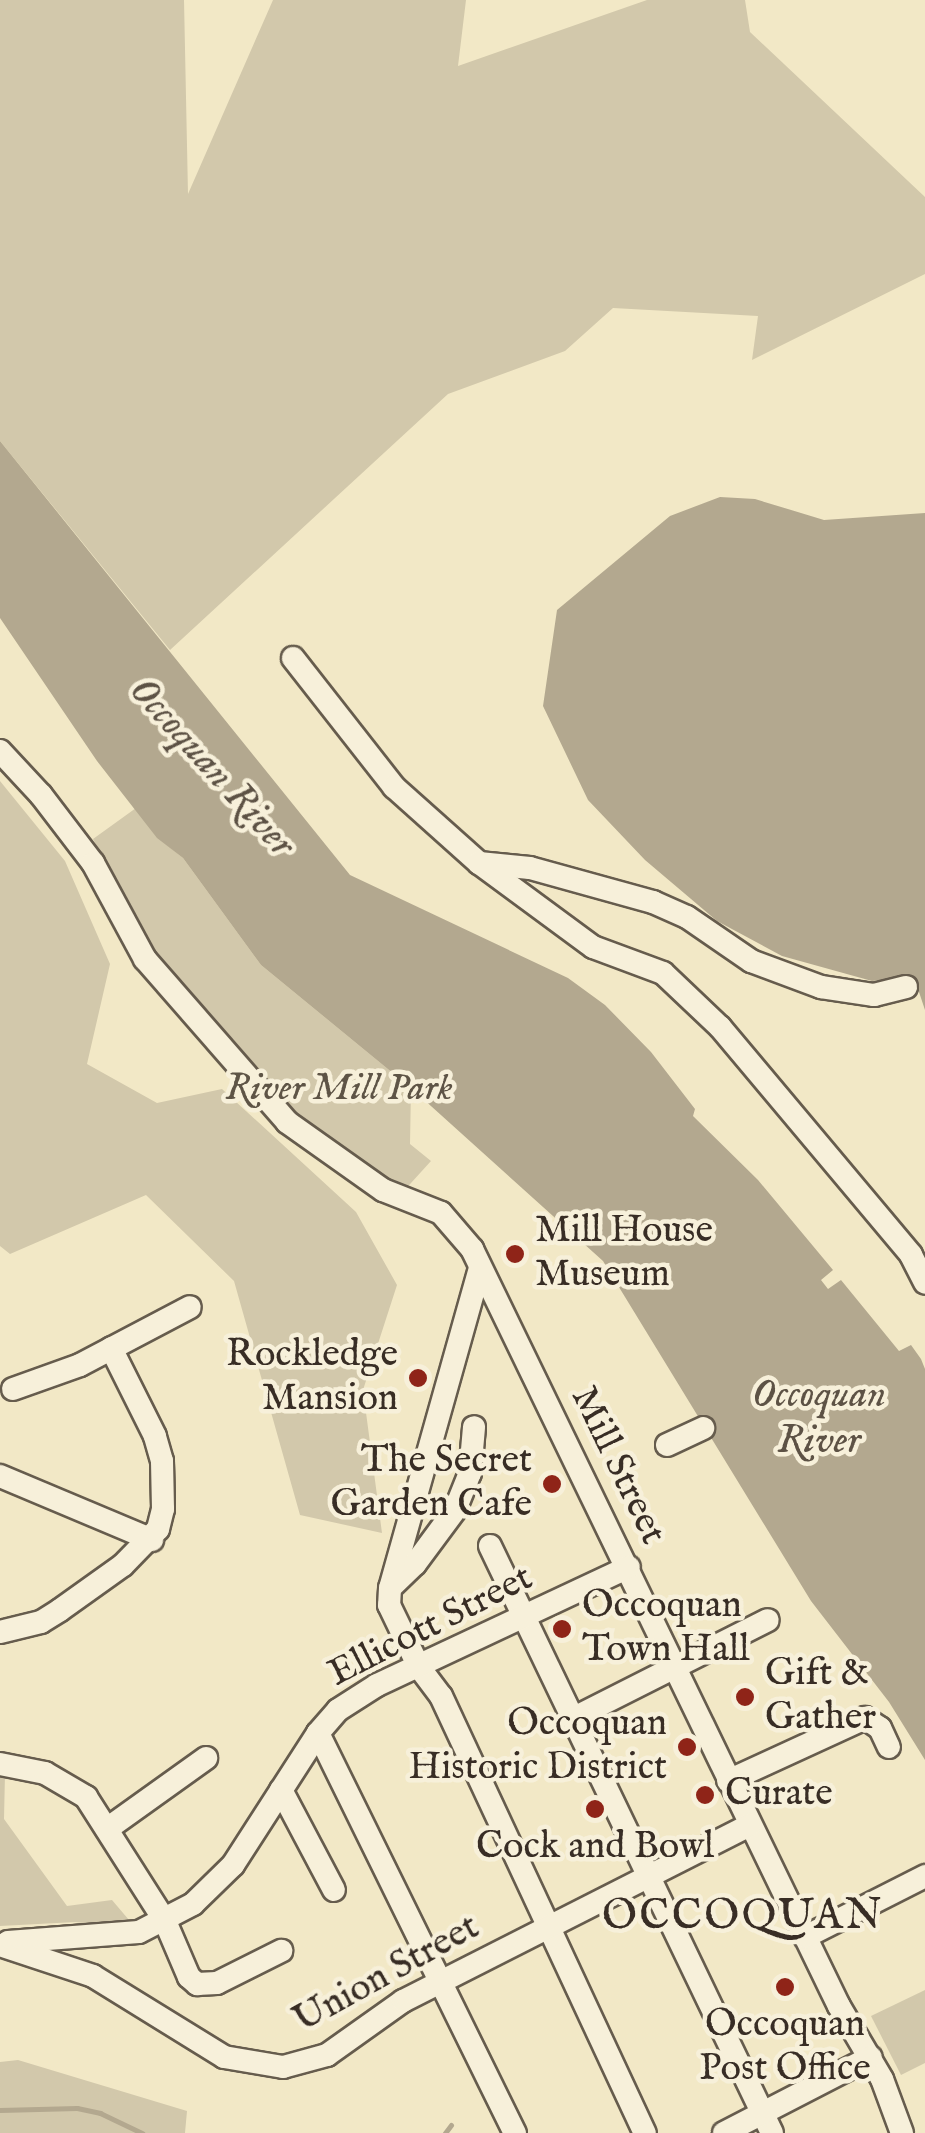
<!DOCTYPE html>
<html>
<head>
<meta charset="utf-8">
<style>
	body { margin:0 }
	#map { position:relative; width:925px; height:2133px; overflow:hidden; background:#f2e8c6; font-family:"IM FELL English",serif }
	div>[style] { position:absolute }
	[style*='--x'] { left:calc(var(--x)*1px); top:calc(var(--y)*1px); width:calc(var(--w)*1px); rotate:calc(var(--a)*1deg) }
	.green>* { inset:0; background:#d2c8ab }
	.water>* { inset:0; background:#b3a88f }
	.stream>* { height:5px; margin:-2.5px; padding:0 2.5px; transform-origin:2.5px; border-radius:2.5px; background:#b3a88f }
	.roads { filter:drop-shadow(2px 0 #665c4d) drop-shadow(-2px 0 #665c4d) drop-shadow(0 2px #665c4d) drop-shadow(0 -2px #665c4d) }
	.minor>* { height:22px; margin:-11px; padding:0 11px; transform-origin:11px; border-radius:11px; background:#f7f0da }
	.dots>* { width:28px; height:28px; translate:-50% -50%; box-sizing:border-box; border:5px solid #f7f0da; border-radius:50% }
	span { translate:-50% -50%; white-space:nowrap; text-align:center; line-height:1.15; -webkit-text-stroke:9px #f7f0da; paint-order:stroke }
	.park-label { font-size:38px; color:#5e5446; font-style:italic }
	.poi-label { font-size:38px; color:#382d25 }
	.left { translate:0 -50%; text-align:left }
	.right { translate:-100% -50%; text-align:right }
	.street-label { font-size:38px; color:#382d25 }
	.water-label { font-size:40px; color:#5d5245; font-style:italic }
	.quarter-label { font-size:42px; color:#382d25; letter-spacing:2.5px }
</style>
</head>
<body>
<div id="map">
	<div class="green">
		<div style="clip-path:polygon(0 0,184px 0,188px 194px,273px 0,466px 0,458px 66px,647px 0,745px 0,750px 32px,925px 197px,925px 274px,752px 360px,758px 316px,613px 308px,565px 351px,448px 394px,170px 650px,0 441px)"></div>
		<div style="clip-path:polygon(0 781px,65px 861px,110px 964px,87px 1064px,157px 1103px,222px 1089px,356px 1212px,397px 1285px,363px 1390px,382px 1533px,300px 1515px,234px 1281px,146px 1195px,10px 1254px,0 1246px)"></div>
		<div style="clip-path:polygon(136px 808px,157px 837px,183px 858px,261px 965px,411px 1088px,410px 1144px,431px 1161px,401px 1194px,303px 1122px,153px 955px,93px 839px)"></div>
		<div style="clip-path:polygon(0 1774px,5px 1774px,4px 1819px,67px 1906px,112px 1900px,129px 1920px,115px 1927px,76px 1922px,0 1926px)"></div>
		<div style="clip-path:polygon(925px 1990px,925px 2063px,901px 2075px,871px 2016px)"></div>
		<div style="clip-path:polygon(18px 2060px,187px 2111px,185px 2133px,0 2133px,0 2062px)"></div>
	</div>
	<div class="water">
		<div style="clip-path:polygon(0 441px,350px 875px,568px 978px,605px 1005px,651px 1052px,695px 1109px,693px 1116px,758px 1180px,833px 1270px,821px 1280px,828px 1289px,841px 1280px,899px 1351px,911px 1345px,921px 1359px,925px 1369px,925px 1760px,889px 1702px,811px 1601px,603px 1261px,411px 1088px,261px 965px,183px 858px,157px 838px,97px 761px,0 618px)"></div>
		<div style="clip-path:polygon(720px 497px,755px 499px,824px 520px,925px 513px,925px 1010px,918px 989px,907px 977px,872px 981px,782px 956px,717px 921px,645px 860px,588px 800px,543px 706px,557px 610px,670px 516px)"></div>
	</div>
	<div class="stream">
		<div style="--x:0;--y:2110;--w:77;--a:-1.5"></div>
		<div style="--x:77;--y:2108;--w:24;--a:12"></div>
		<div style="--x:100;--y:2113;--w:47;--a:25.5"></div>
		<div style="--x:445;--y:2133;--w:10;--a:-53"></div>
	</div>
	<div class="roads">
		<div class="minor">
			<div style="--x:293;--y:658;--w:164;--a:51.9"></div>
			<div style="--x:394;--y:787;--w:114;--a:41.8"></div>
			<div style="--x:479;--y:863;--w:142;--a:36.4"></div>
			<div style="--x:593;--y:947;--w:75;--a:20.4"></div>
			<div style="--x:663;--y:973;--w:79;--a:43.5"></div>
			<div style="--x:720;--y:1027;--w:297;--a:50"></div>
			<div style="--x:911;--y:1255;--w:31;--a:63"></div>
			<div style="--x:0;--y:751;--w:60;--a:47"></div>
			<div style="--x:41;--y:795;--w:86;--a:52.6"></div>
			<div style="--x:93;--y:863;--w:109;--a:61.6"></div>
			<div style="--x:145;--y:959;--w:216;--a:48.9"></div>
			<div style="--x:287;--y:1122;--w:118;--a:35.3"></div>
			<div style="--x:383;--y:1190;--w:62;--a:21.6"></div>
			<div style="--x:441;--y:1213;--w:48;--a:49.3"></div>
			<div style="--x:472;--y:1249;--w:841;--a:64.14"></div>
			<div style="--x:839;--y:2006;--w:85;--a:59.5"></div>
			<div style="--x:882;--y:2079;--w:58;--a:69.7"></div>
			<div style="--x:479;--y:863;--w:51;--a:5.6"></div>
			<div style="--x:530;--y:868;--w:128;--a:15.5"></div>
			<div style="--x:653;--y:902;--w:37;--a:24"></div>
			<div style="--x:687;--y:917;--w:78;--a:34.5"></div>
			<div style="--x:751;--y:961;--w:75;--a:20.4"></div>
			<div style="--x:821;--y:987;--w:54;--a:8.6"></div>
			<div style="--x:874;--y:995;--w:33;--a:-14"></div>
			<div style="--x:480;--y:1268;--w:332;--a:105.7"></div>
			<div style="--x:390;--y:1588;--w:17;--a:93"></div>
			<div style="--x:389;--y:1605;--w:69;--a:64.2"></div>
			<div style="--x:419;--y:1667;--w:36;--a:53"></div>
			<div style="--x:441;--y:1696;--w:482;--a:65"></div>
			<div style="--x:13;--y:1389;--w:71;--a:-19.7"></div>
			<div style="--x:80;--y:1365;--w:124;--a:-27.8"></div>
			<div style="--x:667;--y:1445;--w:40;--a:-25"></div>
			<div style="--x:0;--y:1476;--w:165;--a:22.8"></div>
			<div style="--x:490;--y:1546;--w:651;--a:64.34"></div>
			<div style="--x:392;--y:1586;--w:32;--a:-44"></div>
			<div style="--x:415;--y:1564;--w:67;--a:-53.5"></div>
			<div style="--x:455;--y:1510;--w:40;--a:-68"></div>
			<div style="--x:470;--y:1473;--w:46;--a:-85"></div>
			<div style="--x:0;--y:1632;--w:42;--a:-13.7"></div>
			<div style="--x:41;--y:1622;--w:22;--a:-32"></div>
			<div style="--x:60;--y:1610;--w:77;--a:-35.5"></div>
			<div style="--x:123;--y:1565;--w:50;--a:-45.8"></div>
			<div style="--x:158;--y:1529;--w:21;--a:-76"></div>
			<div style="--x:163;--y:1509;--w:48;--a:-91.2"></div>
			<div style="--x:162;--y:1461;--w:26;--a:-106"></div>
			<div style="--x:155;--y:1436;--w:98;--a:-116.6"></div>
			<div style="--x:574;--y:1718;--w:217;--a:-26.8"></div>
			<div style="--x:318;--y:1733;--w:446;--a:63.8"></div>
			<div style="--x:0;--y:1764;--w:46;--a:11.3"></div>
			<div style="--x:45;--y:1773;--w:48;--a:30.3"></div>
			<div style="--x:86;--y:1797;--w:147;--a:57.5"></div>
			<div style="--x:165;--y:1921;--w:61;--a:66.8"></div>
			<div style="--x:189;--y:1977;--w:11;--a:41"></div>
			<div style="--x:197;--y:1984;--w:20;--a:-3"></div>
			<div style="--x:217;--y:1983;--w:72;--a:-26.6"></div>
			<div style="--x:728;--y:1781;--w:151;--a:-24.7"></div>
			<div style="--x:865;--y:1718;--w:18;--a:34"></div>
			<div style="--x:880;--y:1728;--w:21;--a:65"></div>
			<div style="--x:281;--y:1790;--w:113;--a:62.1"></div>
			<div style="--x:107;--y:1829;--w:122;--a:-35.6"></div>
			<div style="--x:805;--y:1937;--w:135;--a:-26.9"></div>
			<div style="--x:8;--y:1942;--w:131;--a:-4.4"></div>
			<div style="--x:139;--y:1932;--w:61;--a:-27.4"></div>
			<div style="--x:193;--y:1904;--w:56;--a:-44.3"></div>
			<div style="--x:233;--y:1865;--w:157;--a:-57.2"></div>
			<div style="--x:318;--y:1733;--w:30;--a:-49"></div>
			<div style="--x:338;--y:1710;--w:46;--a:-32.7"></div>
			<div style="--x:377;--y:1685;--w:278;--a:-25.1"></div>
			<div style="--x:0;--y:1945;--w:98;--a:18.4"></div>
			<div style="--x:93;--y:1976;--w:154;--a:31.7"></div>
			<div style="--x:224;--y:2057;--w:60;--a:9.6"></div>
			<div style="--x:283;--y:2067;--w:46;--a:-15.3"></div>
			<div style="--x:327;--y:2055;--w:93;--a:-35.4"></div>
			<div style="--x:403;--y:2001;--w:389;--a:-26.9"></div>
			<div style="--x:724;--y:2133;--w:165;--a:-27.3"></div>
		</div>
	</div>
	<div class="dots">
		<div style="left:515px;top:1254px;background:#8f2418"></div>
		<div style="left:418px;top:1378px;background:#8f2418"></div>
		<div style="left:552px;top:1484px;background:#8f2418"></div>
		<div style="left:562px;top:1629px;background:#8f2418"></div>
		<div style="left:745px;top:1697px;background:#8f2418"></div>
		<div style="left:687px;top:1747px;background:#8f2418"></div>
		<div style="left:705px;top:1795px;background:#8f2418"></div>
		<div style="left:595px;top:1809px;background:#8f2418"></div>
		<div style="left:785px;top:1987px;background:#8f2418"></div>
	</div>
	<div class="park-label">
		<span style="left:339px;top:1090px">River Mill Park</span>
	</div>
	<div class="poi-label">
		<span class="left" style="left:535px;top:1254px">Mill House<br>Museum</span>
		<span class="right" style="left:398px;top:1378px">Rockledge<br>Mansion</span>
		<span class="right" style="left:532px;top:1484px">The Secret<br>Garden Cafe</span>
		<span class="left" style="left:582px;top:1629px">Occoquan<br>Town Hall</span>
		<span class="left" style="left:765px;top:1697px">Gift &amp;<br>Gather</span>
		<span class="right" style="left:667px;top:1747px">Occoquan<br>Historic District</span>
		<span class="left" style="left:725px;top:1795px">Curate</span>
		<span style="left:595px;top:1848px">Cock and Bowl</span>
		<span style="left:785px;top:2048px">Occoquan<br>Post Office</span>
	</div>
	<div class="street-label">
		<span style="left:617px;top:1466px;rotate:64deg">Mill Street</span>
		<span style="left:431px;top:1627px;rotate:-27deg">Ellicott Street</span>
		<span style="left:387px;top:1975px;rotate:-29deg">Union Street</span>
	</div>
	<div class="water-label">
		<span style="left:211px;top:768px;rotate:48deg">Occoquan River</span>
		<span style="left:819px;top:1419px">Occoquan<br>River</span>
	</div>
	<div class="quarter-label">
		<span style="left:743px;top:1917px">OCCOQUAN</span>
	</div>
</div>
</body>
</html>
